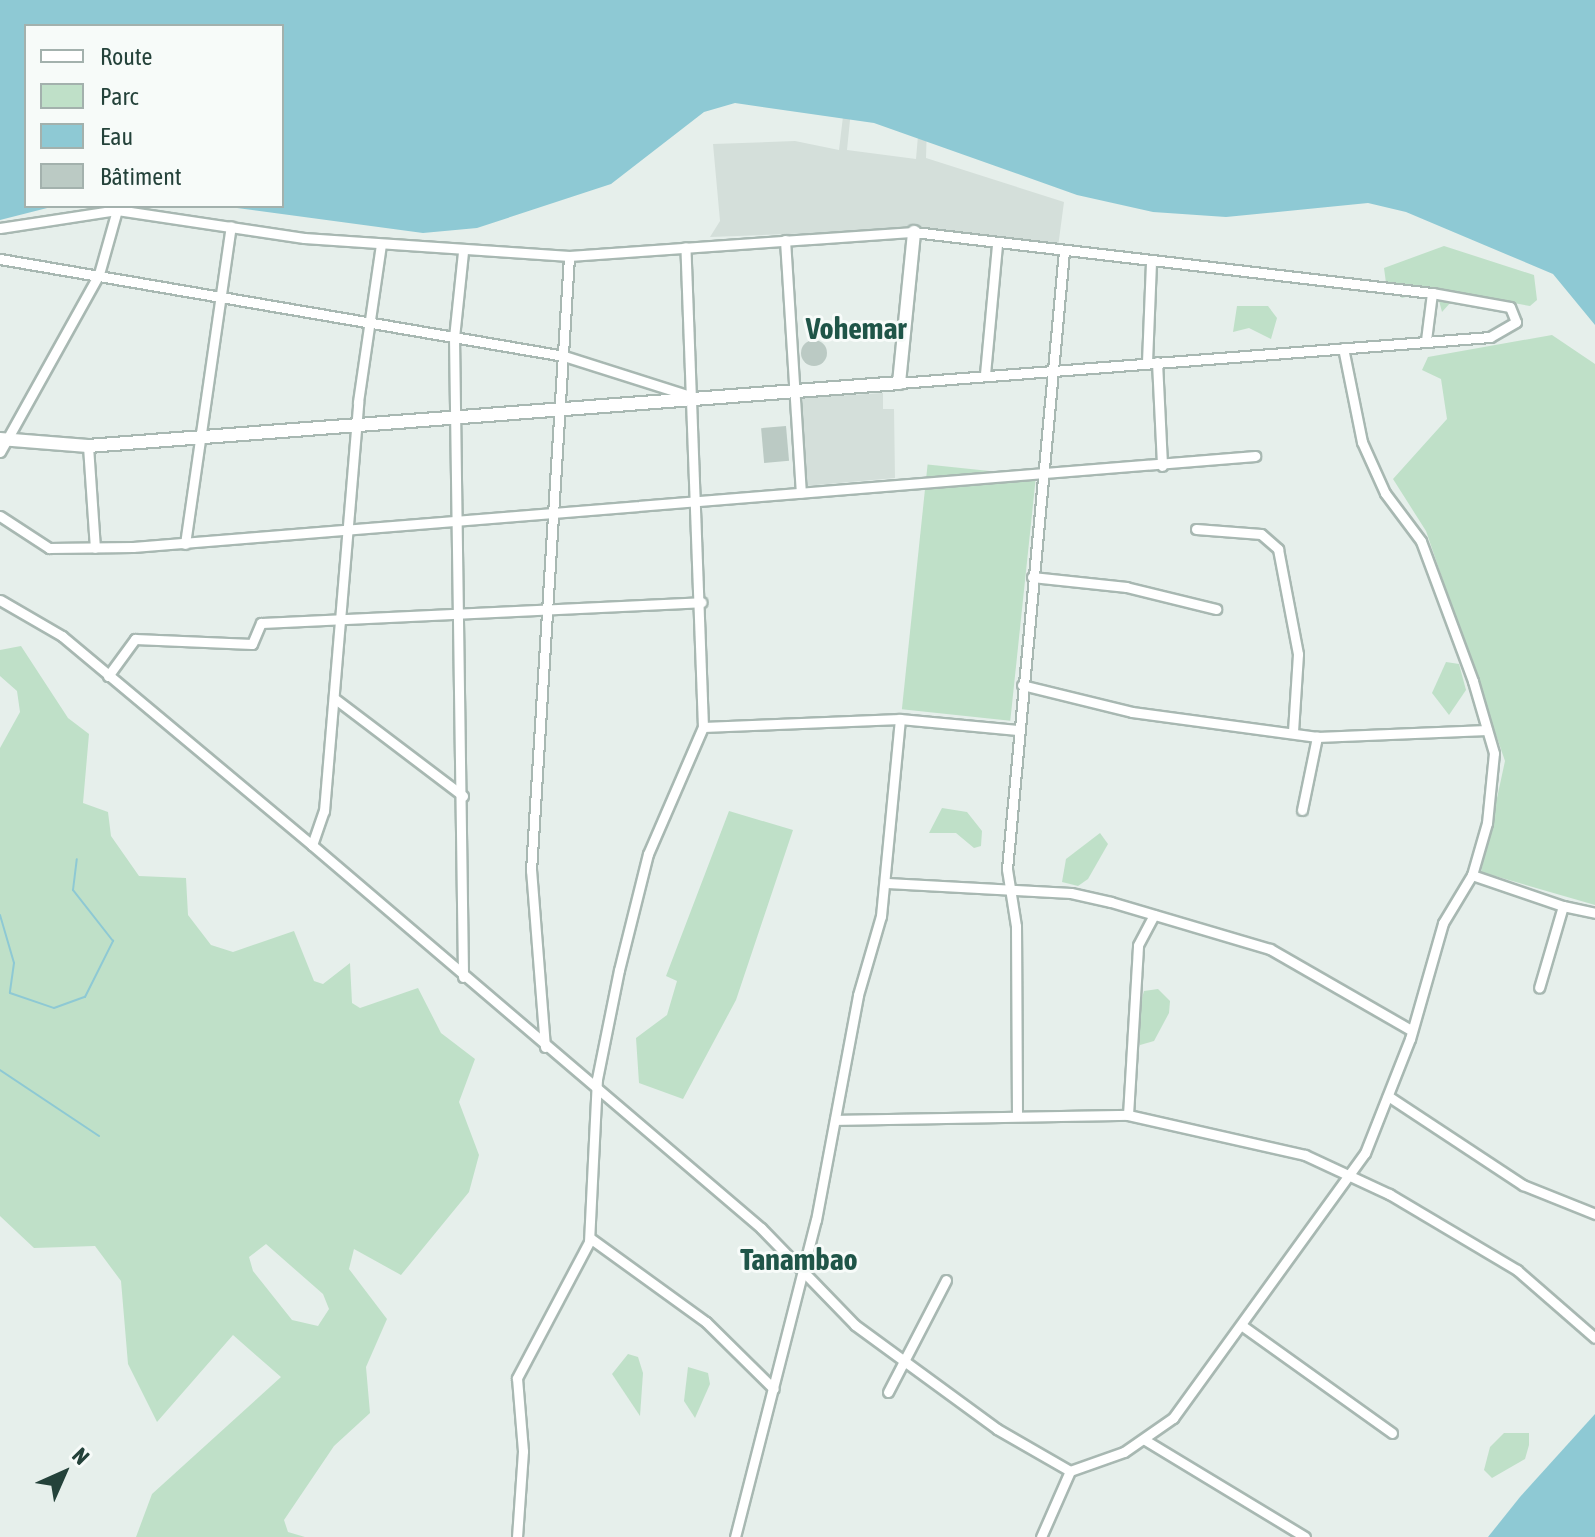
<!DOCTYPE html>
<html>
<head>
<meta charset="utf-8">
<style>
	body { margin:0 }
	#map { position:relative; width:1595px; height:1537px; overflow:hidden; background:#e6efeb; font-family:"Asap Condensed",sans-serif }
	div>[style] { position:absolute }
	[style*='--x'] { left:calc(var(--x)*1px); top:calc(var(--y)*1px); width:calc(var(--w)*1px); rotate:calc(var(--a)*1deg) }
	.built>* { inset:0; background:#d4dfda }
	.green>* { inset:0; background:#bfe0c8; transform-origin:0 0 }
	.water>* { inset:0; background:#8ec9d4 }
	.stream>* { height:2px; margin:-1px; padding:0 1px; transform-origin:1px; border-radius:1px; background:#8ec9d4 }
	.building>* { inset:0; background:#bbcac4; transform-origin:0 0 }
	.round { border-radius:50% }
	.roads { filter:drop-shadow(2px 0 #a8b8b2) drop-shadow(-2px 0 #a8b8b2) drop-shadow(0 2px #a8b8b2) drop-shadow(0 -2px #a8b8b2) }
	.street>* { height:9px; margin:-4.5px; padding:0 4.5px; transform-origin:4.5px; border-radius:4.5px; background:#fff }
	.secondary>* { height:12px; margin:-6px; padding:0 6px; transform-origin:6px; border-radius:6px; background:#fff }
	span { translate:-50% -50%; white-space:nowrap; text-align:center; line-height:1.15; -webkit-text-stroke:6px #f7fbf9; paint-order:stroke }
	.district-label { font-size:30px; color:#1f5548; font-weight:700 }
	.legend { position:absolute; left:24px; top:24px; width:260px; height:184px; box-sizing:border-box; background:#f7fbf9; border:2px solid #a3b1ad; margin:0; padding:10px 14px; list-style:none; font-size:24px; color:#24423a }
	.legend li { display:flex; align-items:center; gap:16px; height:40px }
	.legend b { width:40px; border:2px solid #a3b1ad }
	.north { position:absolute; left:24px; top:1433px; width:80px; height:80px; -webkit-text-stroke:6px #f7fbf9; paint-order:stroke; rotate:45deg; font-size:22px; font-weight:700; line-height:32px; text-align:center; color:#24423a }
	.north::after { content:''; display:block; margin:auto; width:28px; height:36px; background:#24423a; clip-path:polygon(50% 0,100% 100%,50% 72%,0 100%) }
</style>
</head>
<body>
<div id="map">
	<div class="built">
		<div style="clip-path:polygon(evenodd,844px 108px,927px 124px,926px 158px,1064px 202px,1058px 247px,923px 229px,710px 237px,720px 221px,713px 144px,795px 141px,839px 150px,844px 108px,851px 110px,919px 124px,916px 159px,847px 150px,851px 110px)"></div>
		<div style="clip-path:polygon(883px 393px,883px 409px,894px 409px,895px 478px,805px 486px,799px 398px)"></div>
	</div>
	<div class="green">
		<div style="clip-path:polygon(1444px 246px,1534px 275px,1537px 300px,1530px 306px,1459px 293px,1442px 312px,1436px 289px,1402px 298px,1386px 283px,1384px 268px)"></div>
		<div style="clip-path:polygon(1237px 306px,1268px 306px,1277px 318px,1271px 339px,1249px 328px,1233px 332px)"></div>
		<div style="clip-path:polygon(1552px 335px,1595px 364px,1595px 905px,1481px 872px,1505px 761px,1426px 531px,1393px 479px,1447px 419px,1441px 379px,1422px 370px,1428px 357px)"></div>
		<div style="left:1036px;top:476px;width:246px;height:109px;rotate:96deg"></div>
		<div style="clip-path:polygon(evenodd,21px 646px,68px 718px,89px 734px,83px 803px,108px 812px,111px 836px,139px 876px,186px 878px,188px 915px,211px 945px,233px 952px,294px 931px,314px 981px,323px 984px,350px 963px,352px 1003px,360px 1008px,418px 988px,441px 1033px,475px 1059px,459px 1102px,479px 1155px,469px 1192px,401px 1275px,354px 1249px,349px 1269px,387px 1319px,366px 1367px,370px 1413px,334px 1446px,284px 1520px,288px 1532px,305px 1537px,136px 1537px,152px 1494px,281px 1377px,233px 1335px,157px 1422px,128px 1364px,121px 1281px,95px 1246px,34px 1248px,0 1216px,0 748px,20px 712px,17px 691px,0 676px,0 650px,21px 646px,266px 1244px,323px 1294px,329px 1309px,318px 1326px,292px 1320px,253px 1271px,249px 1257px,266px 1244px)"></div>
		<div style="clip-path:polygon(1446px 662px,1459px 664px,1466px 690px,1449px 715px,1432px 693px)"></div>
		<div style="clip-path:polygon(942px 808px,967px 812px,982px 831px,981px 846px,974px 848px,956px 833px,929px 833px)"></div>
		<div style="clip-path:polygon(729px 811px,793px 830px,736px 1000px,683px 1099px,639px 1083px,636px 1038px,667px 1015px,677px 981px,666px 976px)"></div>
		<div style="clip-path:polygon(1100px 833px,1108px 844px,1088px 879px,1078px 886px,1062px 882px,1066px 859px)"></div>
		<div style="clip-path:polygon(1158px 989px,1170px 1001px,1169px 1013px,1154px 1041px,1140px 1045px,1139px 1008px,1144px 991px)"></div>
		<div style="clip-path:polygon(628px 1354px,638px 1357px,643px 1373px,640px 1416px,612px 1374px)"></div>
		<div style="clip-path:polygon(688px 1367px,708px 1373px,710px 1384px,695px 1418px,684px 1401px)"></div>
		<div style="clip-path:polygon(1504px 1433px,1529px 1433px,1529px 1445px,1525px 1459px,1492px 1478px,1484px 1470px,1490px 1447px)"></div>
	</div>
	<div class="water">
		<div style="clip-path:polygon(0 0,1595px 0,1595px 325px,1553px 274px,1406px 212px,1368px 203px,1226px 217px,1153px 212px,1077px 195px,874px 123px,735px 103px,704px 112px,611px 184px,477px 228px,423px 233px,222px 206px,282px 206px,282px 26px,26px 26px,26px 206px,55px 206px,0 220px)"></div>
		<div style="clip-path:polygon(1595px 1414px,1595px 1537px,1488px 1537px,1520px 1497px)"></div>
	</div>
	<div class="stream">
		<div style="--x:0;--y:915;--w:50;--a:73.7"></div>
		<div style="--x:14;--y:963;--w:30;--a:98"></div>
		<div style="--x:10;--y:993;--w:46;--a:18.8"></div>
		<div style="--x:54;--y:1008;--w:33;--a:-20"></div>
		<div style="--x:85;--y:997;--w:63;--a:-63.4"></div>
		<div style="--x:113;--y:941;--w:65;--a:-128.1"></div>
		<div style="--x:73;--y:890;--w:31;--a:-83"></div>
		<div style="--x:0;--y:1070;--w:119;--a:33.7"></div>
	</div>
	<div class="building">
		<div class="round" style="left:801px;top:340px;width:26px;height:26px"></div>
		<div style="left:786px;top:426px;width:35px;height:25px;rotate:85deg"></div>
	</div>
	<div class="roads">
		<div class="street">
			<div style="--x:0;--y:228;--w:118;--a:-8.7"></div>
			<div style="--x:117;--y:210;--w:189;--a:8.5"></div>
			<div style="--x:304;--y:238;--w:266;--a:3.9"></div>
			<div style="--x:569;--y:256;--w:346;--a:-4"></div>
			<div style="--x:914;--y:232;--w:522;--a:6.72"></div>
			<div style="--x:1432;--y:293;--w:79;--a:10.2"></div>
			<div style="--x:1510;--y:307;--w:16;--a:68"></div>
			<div style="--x:1516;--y:322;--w:30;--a:150"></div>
			<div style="--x:1490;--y:337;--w:593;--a:175.55"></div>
			<div style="--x:785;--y:240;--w:253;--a:86.4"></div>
			<div style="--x:463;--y:252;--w:85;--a:96"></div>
			<div style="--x:454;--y:337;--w:640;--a:89.19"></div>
			<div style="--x:0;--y:259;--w:572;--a:9.76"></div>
			<div style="--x:564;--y:356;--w:132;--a:17.6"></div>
			<div style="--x:1426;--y:340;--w:47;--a:-82.7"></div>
			<div style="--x:1147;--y:362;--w:98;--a:-87.7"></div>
			<div style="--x:1157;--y:362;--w:104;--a:87.2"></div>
			<div style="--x:985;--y:374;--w:130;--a:-84.7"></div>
			<div style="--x:88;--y:446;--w:102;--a:86.1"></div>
			<div style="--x:0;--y:452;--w:204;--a:-60.9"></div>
			<div style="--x:99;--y:274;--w:66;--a:-74.3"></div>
			<div style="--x:0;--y:516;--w:59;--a:33.1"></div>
			<div style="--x:49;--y:548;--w:84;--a:-0.7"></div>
			<div style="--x:133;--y:547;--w:1126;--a:-4.64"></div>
			<div style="--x:1196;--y:529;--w:65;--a:4.4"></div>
			<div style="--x:1261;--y:534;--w:23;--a:41"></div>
			<div style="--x:1278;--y:549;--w:107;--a:79.2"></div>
			<div style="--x:1298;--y:654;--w:77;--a:93.7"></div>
			<div style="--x:185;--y:544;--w:321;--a:-81.8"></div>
			<div style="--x:1032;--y:577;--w:95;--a:6.1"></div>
			<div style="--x:1126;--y:587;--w:93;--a:13.7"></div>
			<div style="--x:0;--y:600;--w:72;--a:30.1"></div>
			<div style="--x:62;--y:636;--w:326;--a:39.9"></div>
			<div style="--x:312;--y:845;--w:590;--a:40.46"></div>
			<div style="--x:761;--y:1228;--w:135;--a:45.9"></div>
			<div style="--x:855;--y:1325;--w:176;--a:36.2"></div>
			<div style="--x:997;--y:1429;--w:84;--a:29.9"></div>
			<div style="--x:1070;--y:1471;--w:57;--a:-19.4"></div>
			<div style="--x:1124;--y:1452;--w:60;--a:-34.8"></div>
			<div style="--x:1173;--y:1418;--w:327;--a:-54.1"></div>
			<div style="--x:1365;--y:1153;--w:123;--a:-68.5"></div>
			<div style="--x:1410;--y:1039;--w:121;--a:-74.1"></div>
			<div style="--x:1443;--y:923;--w:56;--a:-58.9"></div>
			<div style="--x:1472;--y:875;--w:54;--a:-73.9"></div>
			<div style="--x:1487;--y:823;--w:70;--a:-84.3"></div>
			<div style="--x:1494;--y:753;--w:75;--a:-106.3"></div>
			<div style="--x:1473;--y:681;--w:149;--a:-110.4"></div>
			<div style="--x:1421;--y:541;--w:60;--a:-126.9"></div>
			<div style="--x:1385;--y:493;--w:56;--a:-114.3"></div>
			<div style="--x:1362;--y:442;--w:96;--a:-101.4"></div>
			<div style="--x:108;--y:676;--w:46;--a:-53.9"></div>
			<div style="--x:135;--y:639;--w:117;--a:2.4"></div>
			<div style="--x:252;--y:644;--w:23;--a:-67"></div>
			<div style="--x:261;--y:623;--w:441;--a:-2.7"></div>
			<div style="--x:1022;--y:685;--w:113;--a:13.8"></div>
			<div style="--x:1132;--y:712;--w:187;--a:7.7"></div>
			<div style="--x:1317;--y:737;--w:170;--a:-2.4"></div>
			<div style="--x:334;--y:698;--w:162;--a:37.2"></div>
			<div style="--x:703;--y:727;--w:197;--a:-2.3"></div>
			<div style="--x:900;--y:719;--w:118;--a:5.4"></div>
			<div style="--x:1302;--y:810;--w:75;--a:-78.4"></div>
			<div style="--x:312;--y:845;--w:36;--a:-71"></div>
			<div style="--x:324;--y:811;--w:410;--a:-85.2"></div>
			<div style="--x:358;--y:402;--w:159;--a:-81.7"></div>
			<div style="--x:1472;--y:875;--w:96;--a:18.8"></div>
			<div style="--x:1563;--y:906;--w:85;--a:106.3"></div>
			<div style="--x:887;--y:883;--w:184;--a:3.1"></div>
			<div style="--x:1071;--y:893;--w:41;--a:12.7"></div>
			<div style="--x:1111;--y:902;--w:166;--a:16.5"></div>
			<div style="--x:1270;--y:949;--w:160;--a:29.9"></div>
			<div style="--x:1563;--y:906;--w:33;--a:12"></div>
			<div style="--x:545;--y:1047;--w:177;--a:-94.5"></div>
			<div style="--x:531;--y:871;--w:616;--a:-86.46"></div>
			<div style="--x:1388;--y:1096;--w:162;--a:33.4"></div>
			<div style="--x:1523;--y:1185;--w:78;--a:21.9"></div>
			<div style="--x:1017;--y:1115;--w:189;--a:-90.3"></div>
			<div style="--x:1016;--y:926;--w:58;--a:-99"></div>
			<div style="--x:1007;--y:869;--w:621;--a:-84.73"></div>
			<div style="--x:1128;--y:1115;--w:170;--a:-86.6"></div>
			<div style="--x:1138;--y:945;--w:34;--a:-62"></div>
			<div style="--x:835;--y:1120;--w:293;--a:-1"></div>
			<div style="--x:1128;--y:1115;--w:181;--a:12.7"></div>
			<div style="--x:1305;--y:1155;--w:93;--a:24.9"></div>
			<div style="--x:1389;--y:1194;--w:149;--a:30.7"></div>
			<div style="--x:1517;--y:1270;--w:103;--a:41.1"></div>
			<div style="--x:590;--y:1238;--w:143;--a:35.9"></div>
			<div style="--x:706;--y:1322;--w:95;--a:44.6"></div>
			<div style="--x:1244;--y:1327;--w:182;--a:35.6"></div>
			<div style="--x:888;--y:1392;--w:126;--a:-62.6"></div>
			<div style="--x:1145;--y:1440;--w:187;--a:31.2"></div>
			<div style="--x:517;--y:1537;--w:86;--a:-86"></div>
			<div style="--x:523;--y:1451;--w:73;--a:-94.7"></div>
			<div style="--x:517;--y:1378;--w:154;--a:-62.1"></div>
			<div style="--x:589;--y:1242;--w:163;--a:-87.2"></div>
			<div style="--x:597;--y:1079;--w:111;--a:-78.6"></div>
			<div style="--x:619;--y:970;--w:120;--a:-76"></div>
			<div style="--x:648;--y:854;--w:138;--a:-66.6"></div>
			<div style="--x:703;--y:727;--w:480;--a:-92.1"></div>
			<div style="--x:735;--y:1537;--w:327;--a:-75.7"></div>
			<div style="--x:816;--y:1220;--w:229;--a:-79.4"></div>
			<div style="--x:858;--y:995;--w:82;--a:-73.8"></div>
			<div style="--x:881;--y:916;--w:198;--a:-84.5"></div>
			<div style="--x:1041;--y:1537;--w:72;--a:-66.3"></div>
		</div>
		<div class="secondary">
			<div style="--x:0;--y:439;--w:88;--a:4.5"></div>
			<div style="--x:88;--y:446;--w:813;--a:-4.44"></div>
			<div style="--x:899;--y:383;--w:152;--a:-84.3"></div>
		</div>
	</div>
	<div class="district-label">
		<span style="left:856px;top:328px">Vohemar</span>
		<span style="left:799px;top:1259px">Tanambao</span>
	</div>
	<ul class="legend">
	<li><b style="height:10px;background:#fff"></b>Route</li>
	<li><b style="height:22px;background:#bfe0c8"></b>Parc</li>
	<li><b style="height:22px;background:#8ec9d4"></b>Eau</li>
	<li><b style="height:22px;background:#bbcac4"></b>Bâtiment</li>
	</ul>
	<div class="north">N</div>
</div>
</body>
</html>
